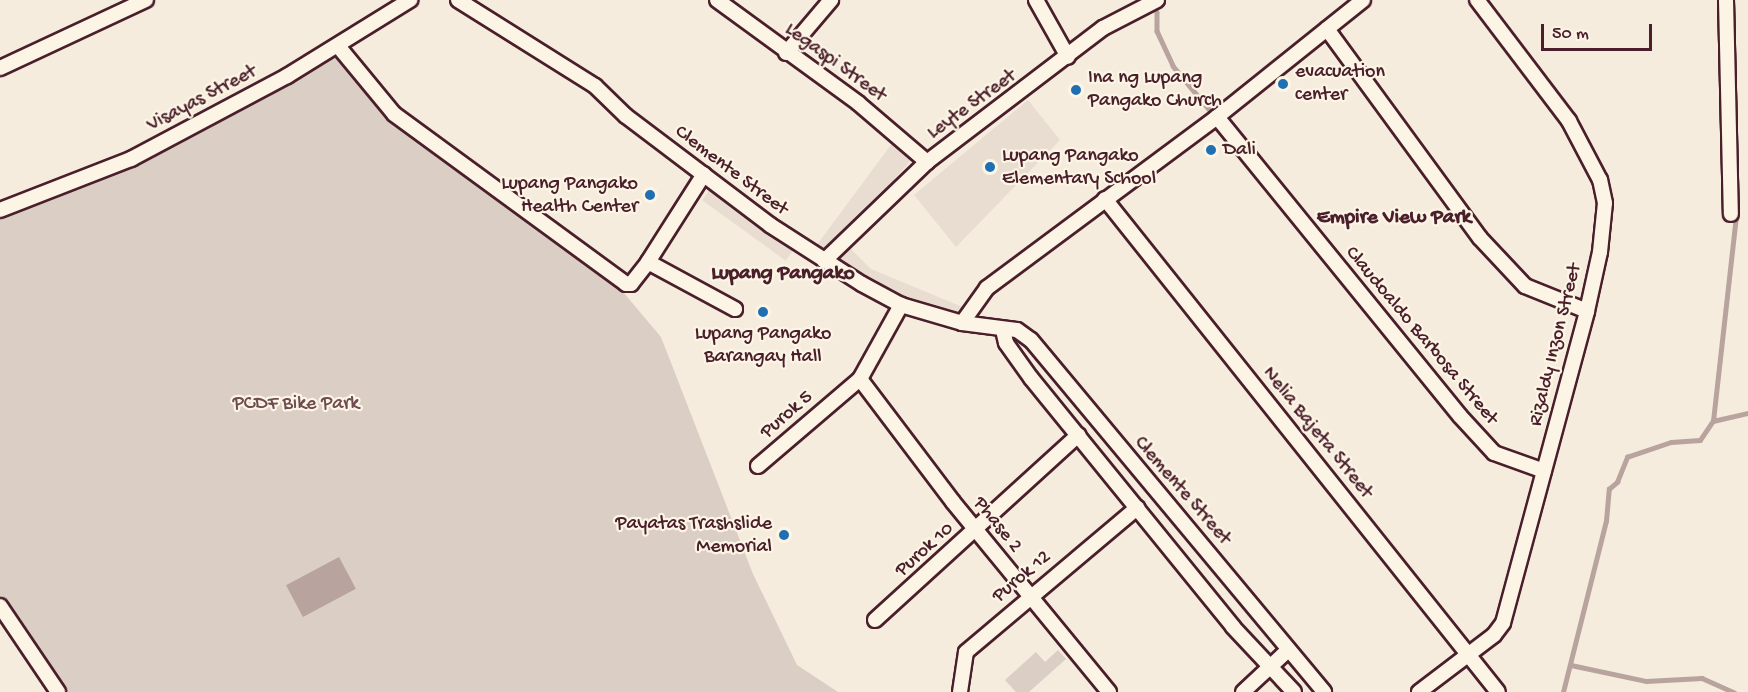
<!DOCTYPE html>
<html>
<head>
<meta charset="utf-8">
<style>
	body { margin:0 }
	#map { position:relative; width:1748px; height:692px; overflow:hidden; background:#f5ecde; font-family:"Gochi Hand",sans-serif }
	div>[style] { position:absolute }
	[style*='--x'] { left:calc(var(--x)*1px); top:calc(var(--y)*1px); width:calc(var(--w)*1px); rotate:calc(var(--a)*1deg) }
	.built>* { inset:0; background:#e8ddd0; transform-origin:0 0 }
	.green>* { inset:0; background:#dbcec4 }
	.water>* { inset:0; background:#b8a39e; transform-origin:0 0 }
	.stream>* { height:4.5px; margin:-2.25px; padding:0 2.25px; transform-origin:2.25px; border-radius:2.25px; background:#b8a39e }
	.roads { filter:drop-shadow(2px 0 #4a1f2b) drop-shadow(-2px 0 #4a1f2b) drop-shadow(0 2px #4a1f2b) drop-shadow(0 -2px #4a1f2b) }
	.minor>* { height:14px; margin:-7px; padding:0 7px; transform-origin:7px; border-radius:7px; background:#fcf5e5 }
	.dots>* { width:16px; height:16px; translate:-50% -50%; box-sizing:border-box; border:3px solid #fcf5e5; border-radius:50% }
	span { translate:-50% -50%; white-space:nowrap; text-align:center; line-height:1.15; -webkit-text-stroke:4.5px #fcf5e5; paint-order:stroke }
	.street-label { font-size:20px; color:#4a1f2b }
	.poi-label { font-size:20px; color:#4a1f2b }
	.left { translate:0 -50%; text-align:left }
	.right { translate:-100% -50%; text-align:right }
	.park-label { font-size:20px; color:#6e4b51 }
	.neighbourhood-label { font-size:21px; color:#4a1f2b; font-weight:700 }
	.scale { position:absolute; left:1541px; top:24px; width:111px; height:27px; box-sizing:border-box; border:3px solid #4a1f2b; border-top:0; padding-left:8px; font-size:18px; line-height:21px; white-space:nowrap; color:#4a1f2b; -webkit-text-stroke:4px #fcf5e5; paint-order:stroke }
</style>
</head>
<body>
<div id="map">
	<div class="built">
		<div style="clip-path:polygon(1028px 100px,1060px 140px,956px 247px,914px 195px)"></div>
		<div style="clip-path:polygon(896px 138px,914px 157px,828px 253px,816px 246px)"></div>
		<div style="left:711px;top:188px;width:103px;height:15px;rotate:36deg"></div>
		<div style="clip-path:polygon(846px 244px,871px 269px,965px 308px,959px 319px,860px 280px,832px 257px)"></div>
	</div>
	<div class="green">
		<div style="clip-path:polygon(336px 54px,372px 96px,623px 292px,661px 337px,753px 574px,797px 665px,838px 692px,65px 692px,0 596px,0 216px,235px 109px)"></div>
		<div style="clip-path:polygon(1058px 650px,1066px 659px,1029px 692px,1016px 692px,1005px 680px,1036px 652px,1045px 662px)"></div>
	</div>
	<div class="water">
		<div style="left:339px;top:557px;width:36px;height:60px;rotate:62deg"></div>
	</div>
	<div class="stream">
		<div style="--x:1157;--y:12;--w:19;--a:90"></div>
		<div style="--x:1157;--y:31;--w:38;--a:65"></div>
		<div style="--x:1173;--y:66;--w:62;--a:50.2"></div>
		<div style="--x:1713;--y:421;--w:205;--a:-83.6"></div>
		<div style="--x:1571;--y:665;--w:77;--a:12"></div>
		<div style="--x:1646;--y:681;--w:56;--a:-3.1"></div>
		<div style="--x:1702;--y:678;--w:35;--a:24"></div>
		<div style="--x:1563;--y:692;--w:176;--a:-75.9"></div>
		<div style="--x:1606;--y:521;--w:32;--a:-85"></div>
		<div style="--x:1609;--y:489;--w:11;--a:-41"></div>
		<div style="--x:1617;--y:482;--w:27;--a:-68"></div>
		<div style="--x:1627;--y:457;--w:46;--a:-18.8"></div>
		<div style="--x:1671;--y:442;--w:29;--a:-4"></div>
		<div style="--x:1700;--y:440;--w:23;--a:-56"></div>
		<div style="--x:1713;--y:421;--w:36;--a:-13"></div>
	</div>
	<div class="roads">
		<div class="minor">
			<div style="--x:458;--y:0;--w:162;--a:32.1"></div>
			<div style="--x:595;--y:86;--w:43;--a:44.1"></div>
			<div style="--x:626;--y:116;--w:181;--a:37.1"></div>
			<div style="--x:770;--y:225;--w:109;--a:32.7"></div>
			<div style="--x:862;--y:284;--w:44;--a:28.3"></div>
			<div style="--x:901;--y:305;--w:64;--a:16.4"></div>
			<div style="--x:962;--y:323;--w:55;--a:7.3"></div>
			<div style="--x:1017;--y:330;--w:17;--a:36"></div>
			<div style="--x:1031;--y:340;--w:458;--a:50.2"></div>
			<div style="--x:717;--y:0;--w:175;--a:36.1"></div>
			<div style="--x:858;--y:103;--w:91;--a:40.5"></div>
			<div style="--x:1036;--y:0;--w:65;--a:60.7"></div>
			<div style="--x:1726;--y:0;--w:214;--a:88.7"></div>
			<div style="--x:1327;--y:29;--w:259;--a:53.8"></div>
			<div style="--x:1480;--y:238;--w:66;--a:46.8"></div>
			<div style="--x:1525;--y:286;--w:67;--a:22"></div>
			<div style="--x:338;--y:46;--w:88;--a:50.5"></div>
			<div style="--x:394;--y:114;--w:288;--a:36.2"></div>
			<div style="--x:626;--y:284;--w:5;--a:0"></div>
			<div style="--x:631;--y:284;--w:28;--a:-52"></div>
			<div style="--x:648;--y:262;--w:104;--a:-57.5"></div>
			<div style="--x:786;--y:53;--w:70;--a:-49.7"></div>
			<div style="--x:0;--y:68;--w:161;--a:-25"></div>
			<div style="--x:1217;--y:117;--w:385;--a:50.9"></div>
			<div style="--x:1460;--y:416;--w:50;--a:47.4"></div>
			<div style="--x:1494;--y:453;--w:53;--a:19.8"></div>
			<div style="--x:1105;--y:199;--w:630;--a:51.44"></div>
			<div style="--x:0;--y:210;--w:141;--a:-21.3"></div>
			<div style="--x:131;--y:159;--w:177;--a:-28"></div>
			<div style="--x:287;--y:76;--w:145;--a:-31.7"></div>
			<div style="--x:824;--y:261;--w:143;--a:-43.9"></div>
			<div style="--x:927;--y:162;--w:221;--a:-37.3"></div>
			<div style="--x:1103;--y:28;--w:61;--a:-27.4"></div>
			<div style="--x:648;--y:262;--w:99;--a:28.4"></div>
			<div style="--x:962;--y:323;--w:43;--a:-54.5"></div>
			<div style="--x:987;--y:288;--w:287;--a:-36.6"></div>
			<div style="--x:1217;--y:117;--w:187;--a:-38.7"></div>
			<div style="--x:1003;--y:330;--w:13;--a:77"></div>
			<div style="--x:1006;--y:343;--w:43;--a:54.5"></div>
			<div style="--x:1031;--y:378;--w:321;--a:50.9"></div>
			<div style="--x:1233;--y:627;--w:89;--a:46.8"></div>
			<div style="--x:860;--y:379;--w:154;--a:52.9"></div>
			<div style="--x:953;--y:502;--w:246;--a:50.6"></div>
			<div style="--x:758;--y:466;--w:134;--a:-40.5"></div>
			<div style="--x:860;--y:379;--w:85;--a:-61"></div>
			<div style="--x:0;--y:606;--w:104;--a:56"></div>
			<div style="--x:875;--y:620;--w:275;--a:-42.3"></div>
			<div style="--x:960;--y:692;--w:40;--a:-81.5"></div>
			<div style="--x:966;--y:652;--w:224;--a:-40.1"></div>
			<div style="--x:1243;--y:692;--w:60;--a:-43"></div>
			<div style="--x:1419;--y:692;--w:94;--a:-37.2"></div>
			<div style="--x:1494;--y:635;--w:15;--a:-53"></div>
			<div style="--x:1503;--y:623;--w:323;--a:-74.9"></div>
			<div style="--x:1587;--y:311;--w:60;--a:-77.6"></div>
			<div style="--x:1600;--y:252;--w:49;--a:-84.2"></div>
			<div style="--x:1605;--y:203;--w:24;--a:-102"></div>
			<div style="--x:1600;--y:180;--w:67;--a:-117.7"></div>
			<div style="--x:1569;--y:121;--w:152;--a:-127.2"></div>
		</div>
	</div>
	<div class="dots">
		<div style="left:1283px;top:84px;background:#1f6fb2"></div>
		<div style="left:1076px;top:90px;background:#1f6fb2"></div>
		<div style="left:1211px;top:150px;background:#1f6fb2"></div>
		<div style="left:990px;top:167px;background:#1f6fb2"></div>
		<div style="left:650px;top:195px;background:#1f6fb2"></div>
		<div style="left:763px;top:312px;background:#1f6fb2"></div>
		<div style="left:784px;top:535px;background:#1f6fb2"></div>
	</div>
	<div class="street-label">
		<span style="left:835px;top:63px;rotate:36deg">Legaspi Street</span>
		<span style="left:202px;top:99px;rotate:-28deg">Visayas Street</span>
		<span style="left:972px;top:105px;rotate:-36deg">Leyte Street</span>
		<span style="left:731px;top:171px;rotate:37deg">Clemente Street</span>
		<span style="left:1421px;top:336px;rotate:50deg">Claudoaldo Barbosa Street</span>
		<span style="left:1556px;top:345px;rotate:-76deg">Rizaldy Inzon Street</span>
		<span style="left:787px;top:415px;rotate:-41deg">Purok 5</span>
		<span style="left:1317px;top:433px;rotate:51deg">Nelia Bajeta Street</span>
		<span style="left:1182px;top:491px;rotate:49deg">Clemente Street</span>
		<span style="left:997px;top:525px;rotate:51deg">Phase 2</span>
		<span style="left:925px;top:550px;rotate:-42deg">Purok 10</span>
		<span style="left:1022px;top:577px;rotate:-40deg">Purok 12</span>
	</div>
	<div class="poi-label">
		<span class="left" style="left:1295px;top:84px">evacuation<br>center</span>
		<span class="left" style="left:1088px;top:90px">Ina ng Lupang<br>Pangako Church</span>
		<span class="left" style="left:1223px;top:150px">Dali</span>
		<span class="left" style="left:1002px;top:168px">Lupang Pangako<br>Elementary School</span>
		<span class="right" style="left:638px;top:196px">Lupang Pangako<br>Health Center</span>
		<span style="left:763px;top:346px">Lupang Pangako<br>Barangay Hall</span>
		<span class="right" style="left:772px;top:536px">Payatas Trashslide<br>Memorial</span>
	</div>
	<div class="park-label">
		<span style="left:296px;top:404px">PCDF Bike Park</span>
	</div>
	<div class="neighbourhood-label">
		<span style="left:1394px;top:219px">Empire View Park</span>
		<span style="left:783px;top:275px">Lupang Pangako</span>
	</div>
	<div class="scale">50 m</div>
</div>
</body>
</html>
